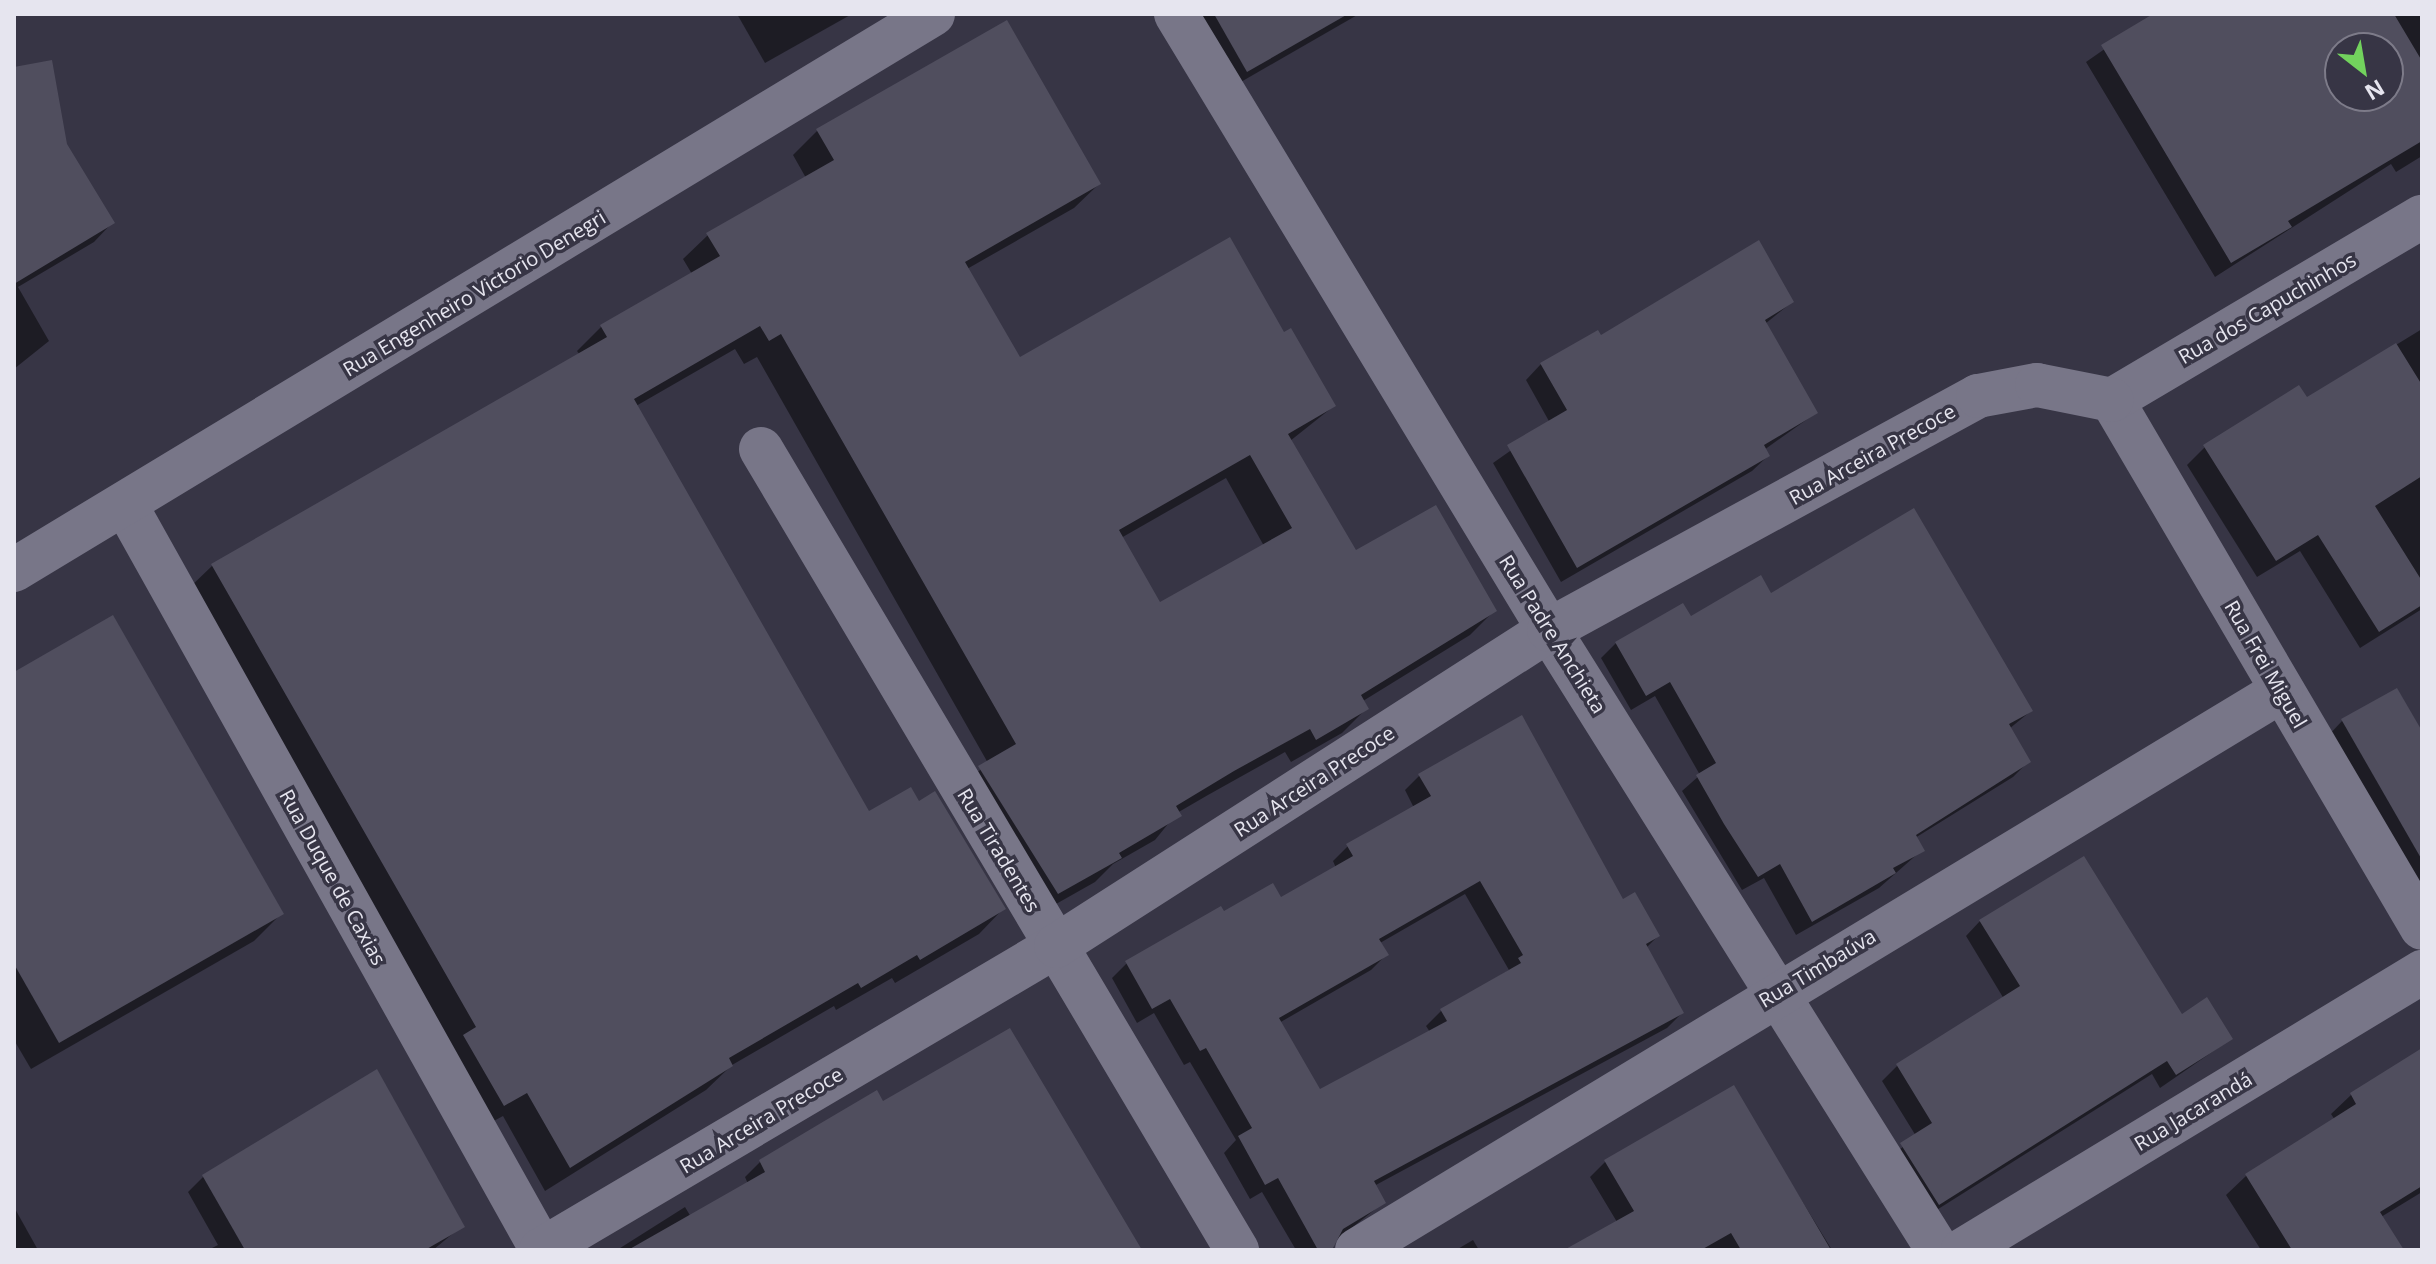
<!DOCTYPE html>
<html>
<head>
<meta charset="utf-8">
<style>
	body { margin:0 }
	#map { position:relative; width:2436px; height:1264px; overflow:hidden; background:#373545; font-family:"Open Sans",sans-serif }
	div>[style] { position:absolute }
	[style*='--x'] { left:calc(var(--x)*1px); top:calc(var(--y)*1px); width:calc(var(--w)*1px); rotate:calc(var(--a)*1deg) }
	.shadow>* { inset:0; background:#0007 }
	.building>* { inset:0; background:#504e5e }
	.minor>* { height:44px; margin:-22px; padding:0 22px; transform-origin:22px; border-radius:22px; background:#787688 }
	span { translate:-50% -50%; white-space:nowrap; text-align:center; line-height:1.15; -webkit-text-stroke:7px #373545; paint-order:stroke }
	.street-label { font-size:20px; color:#e6e5ef }
	.frame { position:absolute; inset:0; border:16px solid #e6e5ef; pointer-events:none }
	.north { position:absolute; left:2324px; top:32px; width:80px; height:80px; box-sizing:border-box; background:#373545; border:2px solid #7d7b89; border-radius:50%; rotate:149deg; font-size:22px; font-weight:700; line-height:32px; text-align:center; color:#e6e5ef }
	.north::after { content:''; display:block; margin:auto; width:28px; height:36px; background:#72d25d; clip-path:polygon(50% 0,100% 100%,50% 72%,0 100%) }
</style>
</head>
<body>
<div id="map">
	<div class="shadow">
		<div style="clip-path:polygon(737px 14px,852px 14px,765px 63px)"></div>
		<div style="clip-path:polygon(1183px 14px,1359px 14px,1227px 90px)"></div>
		<div style="clip-path:polygon(evenodd,2203px 14px,2422px 14px,2422px 156px,2396px 172px,2391px 164px,2215px 277px,2086px 62px,2149px 18px,2203px 14px,2340px 48px,2388px 48px,2388px 96px,2340px 96px,2340px 48px)"></div>
		<div style="clip-path:polygon(14px 69px,112px 223px,94px 242px,18px 287px,49px 341px,14px 369px)"></div>
		<div style="clip-path:polygon(evenodd,817px 131px,1099px 184px,1074px 208px,967px 269px,1019px 360px,1283px 334px,1334px 406px,1290px 441px,1355px 553px,1494px 611px,1470px 635px,1363px 701px,1367px 708px,1342px 733px,1291px 762px,1285px 752px,1208px 795px,1177px 813px,1155px 840px,1113px 864px,1095px 882px,1033px 917px,955px 792px,988px 763px,757px 357px,744px 364px,735px 349px,636px 406px,869px 814px,1003px 909px,979px 934px,895px 983px,892px 978px,836px 1010px,834px 1006px,732px 1065px,706px 1090px,545px 1191px,503px 1116px,479px 1129px,188px 589px,213px 565px,580px 355px,577px 351px,602px 326px,692px 274px,683px 259px,708px 235px,806px 178px,793px 155px,817px 131px,1226px 478px,1264px 546px,1159px 605px,1121px 538px,1226px 478px)"></div>
		<div style="clip-path:polygon(1792px 302px,1765px 324px,1816px 413px,1764px 450px,1768px 456px,1752px 471px,1561px 582px,1493px 463px,1550px 423px,1526px 380px,1541px 364px,1600px 338px)"></div>
		<div style="clip-path:polygon(2422px 329px,2422px 609px,2360px 648px,2300px 551px,2257px 577px,2187px 465px,2205px 447px,2306px 400px)"></div>
		<div style="clip-path:polygon(1770px 596px,2031px 711px,2009px 729px,2028px 762px,2013px 777px,1915px 838px,1922px 850px,1879px 888px,1796px 935px,1764px 878px,1742px 890px,1682px 791px,1700px 775px,1655px 696px,1631px 710px,1601px 658px,1616px 643px)"></div>
		<div style="clip-path:polygon(14px 674px,282px 913px,254px 941px,31px 1069px,14px 1040px)"></div>
		<div style="clip-path:polygon(2342px 721px,2422px 735px,2422px 902px,2327px 737px)"></div>
		<div style="clip-path:polygon(evenodd,1420px 775px,1623px 901px,1658px 936px,1646px 948px,1682px 1013px,1667px 1028px,1374px 1186px,1383px 1203px,1334px 1242px,1333px 1250px,1296px 1250px,1262px 1192px,1250px 1199px,1224px 1153px,1236px 1140px,1190px 1062px,1184px 1065px,1154px 1013px,1137px 1023px,1112px 978px,1127px 963px,1224px 914px,1280px 900px,1336px 868px,1333px 861px,1348px 846px,1414px 808px,1405px 790px,1420px 775px,1465px 894px,1509px 970px,1441px 1011px,1426px 1026px,1430px 1032px,1320px 1092px,1279px 1023px,1371px 970px,1386px 955px,1380px 943px,1465px 894px)"></div>
		<div style="clip-path:polygon(1980px 921px,2231px 1039px,2160px 1088px,2152px 1074px,1924px 1218px,1887px 1160px,1916px 1136px,1882px 1081px,1897px 1066px,2004px 999px,1966px 936px)"></div>
		<div style="clip-path:polygon(2422px 1050px,2422px 1192px,2381px 1217px,2402px 1250px,2261px 1250px,2226px 1195px,2246px 1176px,2335px 1120px,2331px 1114px,2351px 1095px)"></div>
		<div style="clip-path:polygon(1733px 1088px,1832px 1250px,1577px 1250px,1617px 1222px,1590px 1177px,1605px 1162px)"></div>
		<div style="clip-path:polygon(882px 1104px,1139px 1250px,617px 1250px,685px 1207px,691px 1217px,748px 1184px,745px 1177px,760px 1162px)"></div>
		<div style="clip-path:polygon(203px 1177px,462px 1226px,433px 1250px,208px 1250px,218px 1245px,188px 1192px)"></div>
		<div style="clip-path:polygon(14px 1207px,38px 1250px,14px 1250px)"></div>
		<div style="clip-path:polygon(1473px 1240px,1479px 1250px,1456px 1250px)"></div>
	</div>
	<div class="building">
		<div style="clip-path:polygon(1214px 14px,1348px 14px,1247px 72px)"></div>
		<div style="clip-path:polygon(evenodd,2153px 14px,2394px 14px,2422px 61px,2422px 141px,2288px 221px,2292px 227px,2231px 263px,2101px 45px,2153px 14px,2340px 48px,2388px 48px,2388px 96px,2340px 96px,2340px 48px)"></div>
		<div style="clip-path:polygon(evenodd,1007px 20px,1101px 184px,965px 262px,1020px 357px,1230px 237px,1284px 332px,1291px 328px,1336px 406px,1288px 434px,1356px 550px,1436px 505px,1497px 611px,1361px 695px,1369px 709px,1316px 740px,1310px 729px,1234px 771px,1176px 806px,1182px 816px,1119px 853px,1122px 858px,1058px 894px,978px 766px,1016px 744px,781px 334px,769px 341px,760px 326px,634px 399px,869px 811px,911px 787px,919px 801px,935px 791px,1006px 909px,920px 960px,917px 955px,861px 988px,858px 983px,729px 1058px,733px 1066px,570px 1168px,527px 1093px,504px 1106px,463px 1035px,476px 1027px,211px 564px,607px 337px,600px 325px,720px 256px,706px 233px,834px 160px,816px 129px,1007px 20px,1250px 455px,1292px 528px,1160px 602px,1119px 530px,1250px 455px)"></div>
		<div style="clip-path:polygon(52px 60px,67px 144px,115px 223px,14px 284px,14px 67px)"></div>
		<div style="clip-path:polygon(1759px 240px,1794px 302px,1765px 320px,1818px 413px,1764px 445px,1770px 456px,1577px 568px,1507px 445px,1567px 410px,1540px 363px,1598px 330px,1601px 335px)"></div>
		<div style="clip-path:polygon(2396px 343px,2422px 385px,2422px 476px,2375px 506px,2422px 581px,2422px 605px,2379px 632px,2318px 535px,2276px 561px,2203px 445px,2299px 385px,2307px 397px)"></div>
		<div style="clip-path:polygon(1914px 508px,2033px 711px,2009px 724px,2031px 762px,1916px 835px,1925px 851px,1893px 868px,1896px 873px,1812px 922px,1780px 864px,1758px 877px,1724px 824px,1696px 775px,1716px 763px,1670px 682px,1646px 696px,1615px 642px,1683px 603px,1691px 616px,1761px 575px,1771px 593px)"></div>
		<div style="clip-path:polygon(113px 615px,284px 914px,59px 1043px,14px 964px,14px 672px)"></div>
		<div style="clip-path:polygon(2397px 688px,2422px 731px,2422px 860px,2341px 719px)"></div>
		<div style="clip-path:polygon(evenodd,1522px 715px,1623px 899px,1635px 892px,1660px 936px,1646px 944px,1684px 1013px,1374px 1181px,1386px 1203px,1343px 1229px,1332px 1250px,1318px 1250px,1278px 1178px,1265px 1185px,1238px 1136px,1252px 1128px,1206px 1048px,1200px 1051px,1170px 999px,1152px 1009px,1125px 961px,1221px 906px,1224px 911px,1273px 883px,1281px 897px,1353px 856px,1346px 844px,1431px 796px,1418px 774px,1522px 715px,1480px 881px,1523px 955px,1518px 958px,1521px 963px,1440px 1009px,1447px 1021px,1320px 1089px,1279px 1018px,1389px 955px,1379px 939px,1480px 881px)"></div>
		<div style="clip-path:polygon(2084px 856px,2182px 1014px,2207px 997px,2233px 1039px,2176px 1075px,2167px 1061px,1939px 1205px,1900px 1143px,1932px 1123px,1896px 1064px,2020px 986px,1979px 920px)"></div>
		<div style="clip-path:polygon(1010px 1028px,1142px 1250px,628px 1250px,765px 1172px,759px 1160px,821px 1123px,877px 1090px,883px 1101px)"></div>
		<div style="clip-path:polygon(2422px 1048px,2422px 1186px,2380px 1212px,2404px 1250px,2292px 1250px,2245px 1174px,2356px 1104px,2350px 1093px)"></div>
		<div style="clip-path:polygon(377px 1069px,465px 1227px,425px 1250px,245px 1250px,202px 1175px)"></div>
		<div style="clip-path:polygon(1734px 1085px,1831px 1250px,1741px 1250px,1731px 1233px,1701px 1250px,1564px 1250px,1634px 1211px,1604px 1160px)"></div>
	</div>
	<div class="minor">
		<div style="--x:1176;--y:14;--w:720;--a:58.8"></div>
		<div style="--x:1549;--y:630;--w:732;--a:57.9"></div>
		<div style="--x:2112;--y:400;--w:612;--a:59.58"></div>
		<div style="--x:2112;--y:400;--w:360;--a:-30.6"></div>
		<div style="--x:761;--y:449;--w:932;--a:59.28"></div>
		<div style="--x:125;--y:504;--w:855;--a:60.8"></div>
		<div style="--x:14;--y:570;--w:1074;--a:-31.17"></div>
		<div style="--x:541;--y:1250;--w:598;--a:-30.55"></div>
		<div style="--x:1056;--y:946;--w:586;--a:-32.66"></div>
		<div style="--x:1549;--y:630;--w:489;--a:-28.6"></div>
		<div style="--x:1978;--y:396;--w:60;--a:-10.6"></div>
		<div style="--x:2037;--y:385;--w:76;--a:11.3"></div>
		<div style="--x:1357;--y:1250;--w:1080;--a:-31.17"></div>
		<div style="--x:1963;--y:1250;--w:537;--a:-31.2"></div>
	</div>
	<div class="street-label">
		<span style="left:474px;top:293px;rotate:-31deg">Rua Engenheiro Victorio Denegri</span>
		<span style="left:2267px;top:308px;rotate:-30deg">Rua dos Capuchinhos</span>
		<span style="left:1872px;top:454px;rotate:-29deg">Rua Arceira Precoce</span>
		<span style="left:1553px;top:634px;rotate:58deg">Rua Padre Anchieta</span>
		<span style="left:2266px;top:664px;rotate:60deg">Rua Frei Miguel</span>
		<span style="left:1314px;top:781px;rotate:-33deg">Rua Arceira Precoce</span>
		<span style="left:999px;top:850px;rotate:59deg">Rua Tiradentes</span>
		<span style="left:333px;top:877px;rotate:61deg">Rua Duque de Caxias</span>
		<span style="left:1817px;top:968px;rotate:-31deg">Rua Timbaúva</span>
		<span style="left:2193px;top:1111px;rotate:-31deg">Rua Jacarandá</span>
		<span style="left:761px;top:1120px;rotate:-31deg">Rua Arceira Precoce</span>
	</div>
	<div class="frame"></div>
	<div class="north">N</div>
</div>
</body>
</html>
